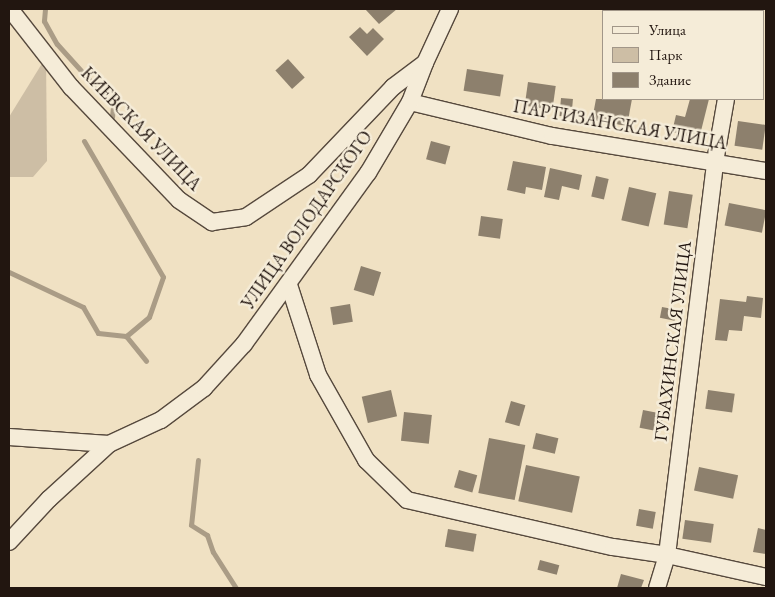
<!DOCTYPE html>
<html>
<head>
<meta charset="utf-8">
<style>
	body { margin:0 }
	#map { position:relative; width:775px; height:597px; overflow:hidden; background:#f0e1c3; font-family:"EB Garamond",serif }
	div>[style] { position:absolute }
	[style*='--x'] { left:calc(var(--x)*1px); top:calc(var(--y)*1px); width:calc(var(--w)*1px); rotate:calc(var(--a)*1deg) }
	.green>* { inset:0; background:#cdbea5 }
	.stream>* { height:5px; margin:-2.5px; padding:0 2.5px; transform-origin:2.5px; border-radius:2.5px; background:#aa9c86 }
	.building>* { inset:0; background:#8d806d; transform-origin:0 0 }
	.roads { filter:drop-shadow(1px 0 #56493d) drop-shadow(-1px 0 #56493d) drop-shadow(0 1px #56493d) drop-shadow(0 -1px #56493d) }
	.street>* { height:16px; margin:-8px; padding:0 8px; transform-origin:8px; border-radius:8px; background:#f5ecd8 }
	span { translate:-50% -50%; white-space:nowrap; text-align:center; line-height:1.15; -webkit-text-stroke:5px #f5ecd8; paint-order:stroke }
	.street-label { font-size:18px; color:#221610 }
	.frame { position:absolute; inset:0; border:10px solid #221610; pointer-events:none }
	.legend { position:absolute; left:602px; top:10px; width:162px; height:90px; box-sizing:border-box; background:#f5ecd8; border:1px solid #a19688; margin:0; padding:6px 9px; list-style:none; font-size:15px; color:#221610 }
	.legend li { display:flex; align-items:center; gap:10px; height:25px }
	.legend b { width:25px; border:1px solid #a19688 }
</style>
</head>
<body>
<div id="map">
	<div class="green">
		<div style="clip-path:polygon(46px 57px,47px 161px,33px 177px,9px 177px,9px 117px)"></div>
	</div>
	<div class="stream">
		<div style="--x:45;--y:9;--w:12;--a:95"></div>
		<div style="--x:44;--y:21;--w:26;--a:61"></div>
		<div style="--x:57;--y:44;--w:84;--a:47.9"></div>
		<div style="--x:113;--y:106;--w:11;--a:95"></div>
		<div style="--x:84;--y:141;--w:157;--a:59.8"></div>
		<div style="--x:163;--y:277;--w:42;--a:109.3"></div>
		<div style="--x:149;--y:317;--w:30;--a:140"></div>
		<div style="--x:9;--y:272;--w:82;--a:25.3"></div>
		<div style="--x:83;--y:307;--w:30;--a:60"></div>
		<div style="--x:98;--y:333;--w:28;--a:6"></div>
		<div style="--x:126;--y:336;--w:32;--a:51"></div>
		<div style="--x:198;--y:460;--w:65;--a:96.1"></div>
		<div style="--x:191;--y:525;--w:19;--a:32"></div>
		<div style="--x:207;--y:535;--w:18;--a:71"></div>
		<div style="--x:213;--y:552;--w:43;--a:57.4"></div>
	</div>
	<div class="building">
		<div style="clip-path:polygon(365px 9px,397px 9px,379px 24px)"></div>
		<div style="clip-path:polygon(638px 9px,659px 10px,659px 11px,638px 11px)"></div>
		<div style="left:676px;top:9px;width:33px;height:2px"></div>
		<div style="clip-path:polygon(360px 27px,367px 34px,373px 28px,384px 39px,367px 56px,349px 37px)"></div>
		<div style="left:288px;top:59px;width:25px;height:17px;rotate:48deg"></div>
		<div style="left:467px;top:69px;width:37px;height:22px;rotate:9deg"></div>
		<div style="left:528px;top:82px;width:28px;height:24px;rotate:8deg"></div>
		<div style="left:561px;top:98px;width:12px;height:18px;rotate:5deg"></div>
		<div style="clip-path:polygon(596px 99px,632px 99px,627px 126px,592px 120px)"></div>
		<div style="clip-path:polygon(690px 99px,709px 99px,699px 139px,672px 132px,676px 115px,685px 117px)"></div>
		<div style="left:738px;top:121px;width:28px;height:25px;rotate:8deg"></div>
		<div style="left:431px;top:141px;width:20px;height:19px;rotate:15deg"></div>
		<div style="clip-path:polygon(513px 161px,546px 167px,542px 190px,526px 187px,525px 194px,507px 190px)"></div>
		<div style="clip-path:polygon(550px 168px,582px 175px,579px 190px,562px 186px,559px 200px,544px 197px)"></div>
		<div style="left:596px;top:176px;width:13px;height:21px;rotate:13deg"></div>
		<div style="left:629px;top:187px;width:28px;height:34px;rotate:13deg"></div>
		<div style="left:669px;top:191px;width:24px;height:34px;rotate:9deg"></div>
		<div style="left:729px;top:203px;width:38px;height:23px;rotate:11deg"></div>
		<div style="left:481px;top:216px;width:22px;height:20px;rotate:8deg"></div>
		<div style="left:361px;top:266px;width:21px;height:25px;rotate:17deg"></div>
		<div style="clip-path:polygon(747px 296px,763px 298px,761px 318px,744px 316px,742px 331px,729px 330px,727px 341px,715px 340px,720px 299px,746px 302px)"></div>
		<div style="left:350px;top:304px;width:18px;height:20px;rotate:81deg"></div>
		<div style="left:662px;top:307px;width:15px;height:11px;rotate:11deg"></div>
		<div style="left:391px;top:390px;width:27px;height:30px;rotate:77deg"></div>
		<div style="left:708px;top:390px;width:27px;height:19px;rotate:8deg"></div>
		<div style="left:511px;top:401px;width:15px;height:22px;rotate:16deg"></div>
		<div style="left:643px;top:410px;width:21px;height:18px;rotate:11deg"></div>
		<div style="left:404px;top:412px;width:28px;height:29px;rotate:6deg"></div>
		<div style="left:536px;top:433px;width:23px;height:16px;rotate:13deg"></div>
		<div style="left:489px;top:438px;width:37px;height:56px;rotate:11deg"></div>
		<div style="left:526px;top:465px;width:55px;height:37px;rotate:12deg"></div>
		<div style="left:699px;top:467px;width:40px;height:24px;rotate:12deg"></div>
		<div style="left:459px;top:470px;width:19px;height:18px;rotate:16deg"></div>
		<div style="left:639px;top:509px;width:17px;height:17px;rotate:10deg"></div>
		<div style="left:685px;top:520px;width:29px;height:19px;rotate:8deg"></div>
		<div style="clip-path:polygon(758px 528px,766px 530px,766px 554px,753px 552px)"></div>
		<div style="left:448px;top:529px;width:29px;height:18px;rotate:10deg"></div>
		<div style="left:540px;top:560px;width:20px;height:10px;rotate:15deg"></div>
		<div style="clip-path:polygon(621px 574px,644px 580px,641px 588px,617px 588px)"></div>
	</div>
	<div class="roads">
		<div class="street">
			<div style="--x:10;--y:9;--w:99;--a:52"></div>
			<div style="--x:71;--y:87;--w:156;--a:46.3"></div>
			<div style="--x:179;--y:200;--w:40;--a:34"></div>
			<div style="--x:212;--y:222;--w:34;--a:-8"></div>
			<div style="--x:246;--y:217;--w:76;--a:-33.7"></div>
			<div style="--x:309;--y:175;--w:122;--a:-46.3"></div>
			<div style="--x:393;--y:87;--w:40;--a:-37"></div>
			<div style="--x:741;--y:11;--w:2;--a:-63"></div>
			<div style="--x:410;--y:102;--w:146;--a:13.5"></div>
			<div style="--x:552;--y:136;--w:217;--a:9.3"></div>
			<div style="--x:289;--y:285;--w:95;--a:72.1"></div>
			<div style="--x:318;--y:375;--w:98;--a:60.5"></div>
			<div style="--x:366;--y:460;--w:57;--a:44.3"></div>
			<div style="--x:407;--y:500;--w:211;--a:12.9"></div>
			<div style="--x:613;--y:547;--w:55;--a:8.4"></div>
			<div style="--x:667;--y:555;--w:101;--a:12.5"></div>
			<div style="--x:9;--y:437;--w:100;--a:4"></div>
			<div style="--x:109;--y:444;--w:57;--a:-24.8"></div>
			<div style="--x:161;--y:420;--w:54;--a:-36.7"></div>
			<div style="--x:204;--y:388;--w:59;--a:-47.7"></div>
			<div style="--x:244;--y:344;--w:211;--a:-54.1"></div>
			<div style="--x:368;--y:173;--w:82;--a:-59.4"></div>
			<div style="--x:410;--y:102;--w:42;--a:-69"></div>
			<div style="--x:425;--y:63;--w:60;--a:-65.2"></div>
			<div style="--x:9;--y:542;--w:59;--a:-47.1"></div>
			<div style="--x:49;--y:499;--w:81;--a:-42.5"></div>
			<div style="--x:657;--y:588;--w:34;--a:-73"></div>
			<div style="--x:667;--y:555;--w:396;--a:-83"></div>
			<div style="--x:715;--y:162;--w:64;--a:-80.1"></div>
		</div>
	</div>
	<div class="street-label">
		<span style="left:620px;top:125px;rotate:10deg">ПАРТИЗАНСКАЯ УЛИЦА</span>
		<span style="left:141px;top:129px;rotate:46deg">КИЕВСКАЯ УЛИЦА</span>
		<span style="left:307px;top:220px;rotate:-55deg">УЛИЦА ВОЛОДАРСКОГО</span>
		<span style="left:673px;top:341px;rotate:-83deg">ГУБАХИНСКАЯ УЛИЦА</span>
	</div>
	<div class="frame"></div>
	<ul class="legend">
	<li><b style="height:6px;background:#f5ecd8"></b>Улица</li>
	<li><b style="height:14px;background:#cdbea5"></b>Парк</li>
	<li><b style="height:14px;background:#8d806d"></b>Здание</li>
	</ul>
</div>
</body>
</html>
